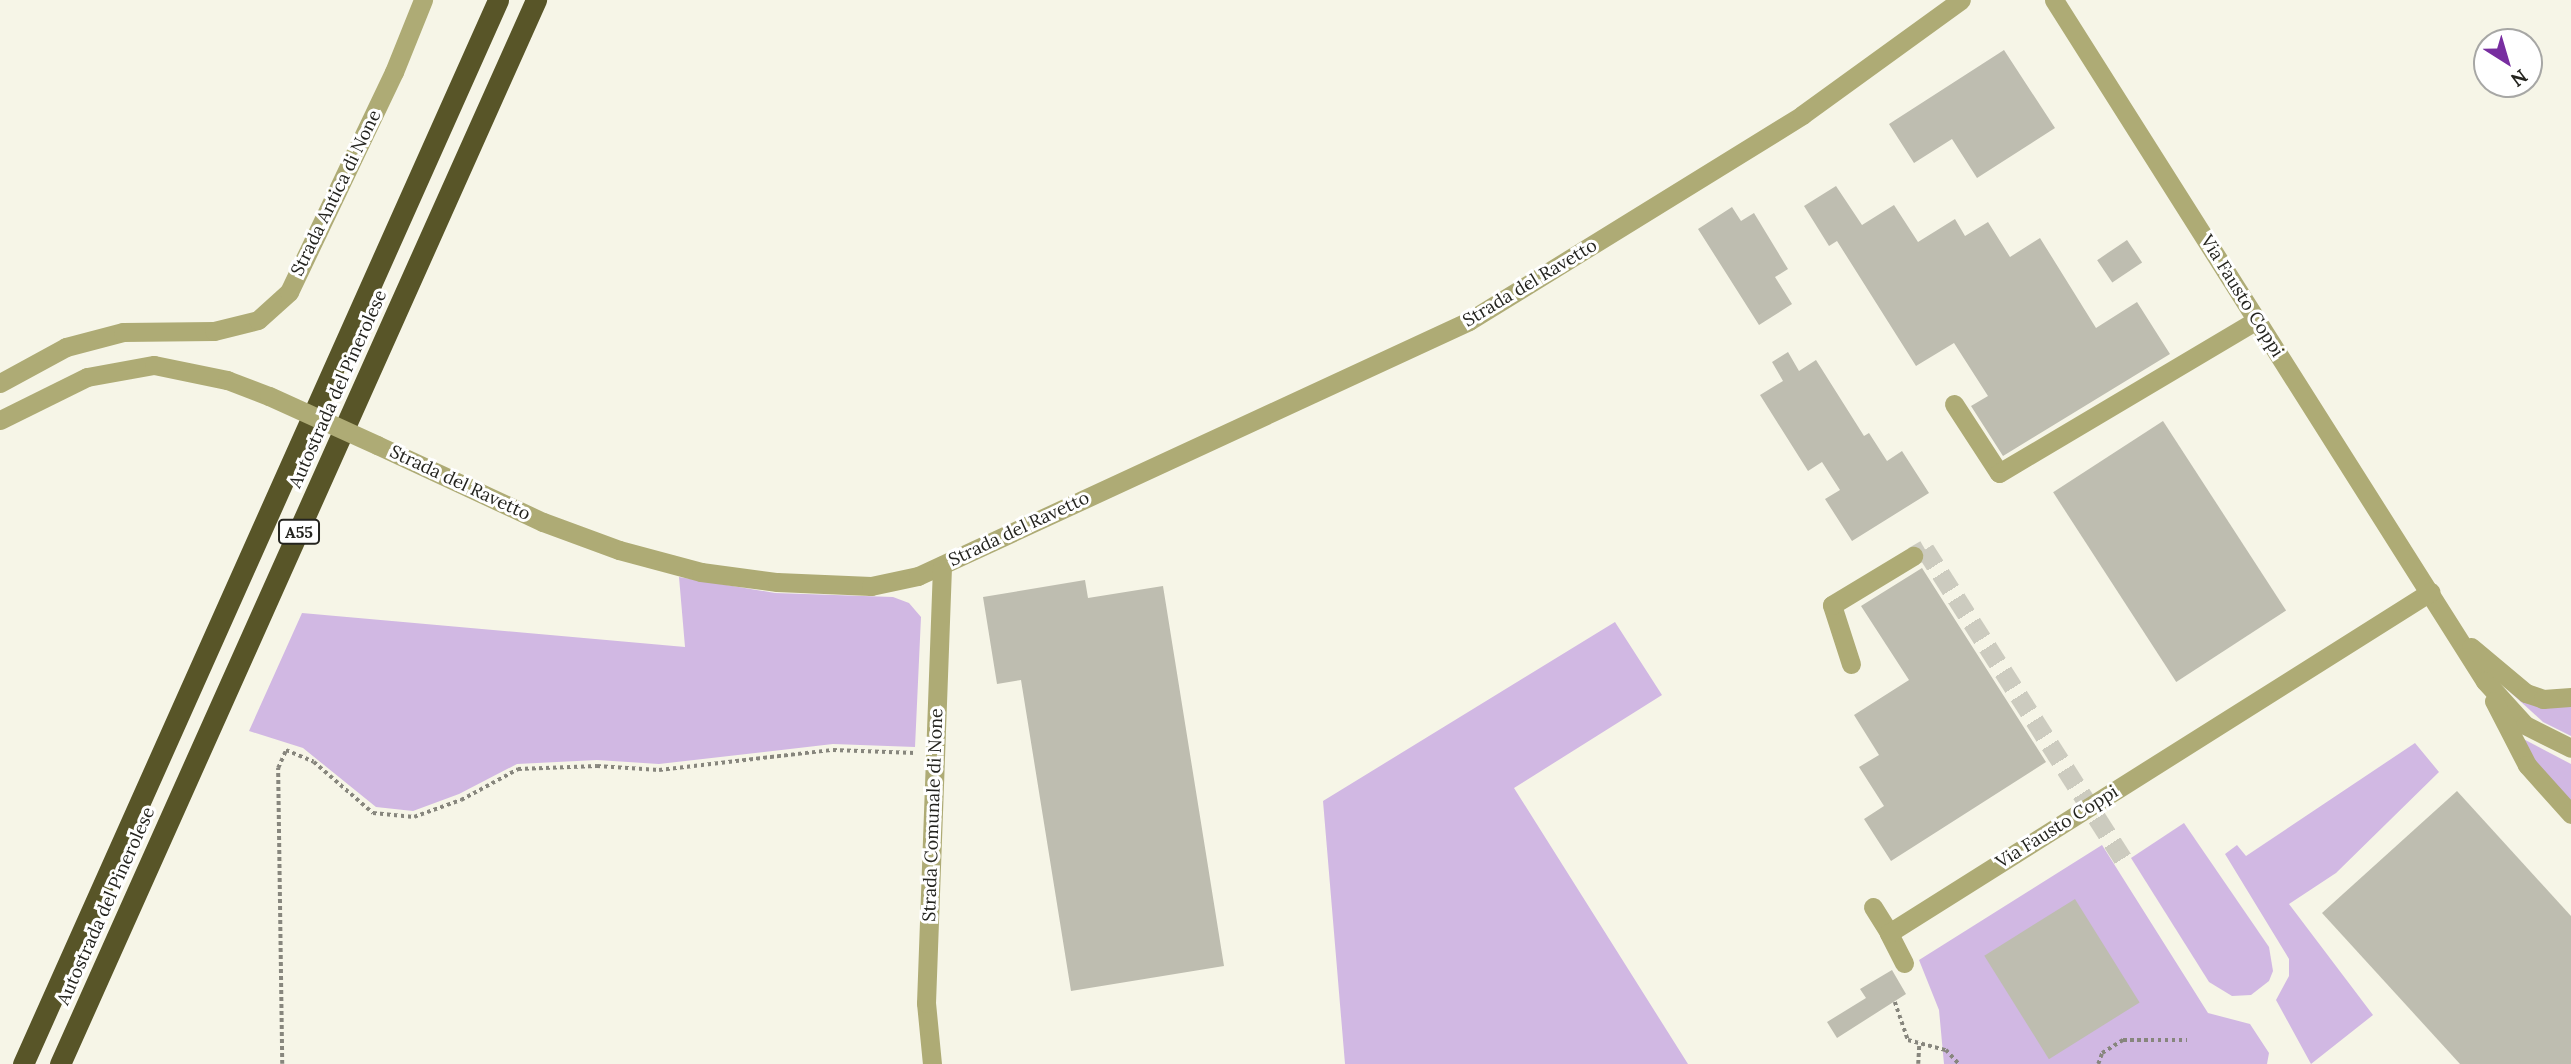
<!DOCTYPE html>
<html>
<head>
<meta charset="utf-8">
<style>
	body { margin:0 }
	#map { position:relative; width:2571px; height:1064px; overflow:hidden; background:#f6f5e7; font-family:Lora,serif }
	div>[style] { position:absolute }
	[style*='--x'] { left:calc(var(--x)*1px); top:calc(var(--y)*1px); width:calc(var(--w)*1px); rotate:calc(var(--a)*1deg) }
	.green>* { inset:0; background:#d1b8e3 }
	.building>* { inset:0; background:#bebdb0; transform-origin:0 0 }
	.minor-tunnel>* { height:19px; margin-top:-9.5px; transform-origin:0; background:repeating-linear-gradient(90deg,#cccbbf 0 19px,transparent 0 29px) }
	.path>* { height:3.5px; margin-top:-1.75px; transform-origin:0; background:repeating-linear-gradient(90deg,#87867d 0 3.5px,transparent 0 7px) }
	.minor>* { height:19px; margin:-9.5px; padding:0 9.5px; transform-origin:9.5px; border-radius:9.5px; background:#aeab75 }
	.highway>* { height:21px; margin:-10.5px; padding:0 10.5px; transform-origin:10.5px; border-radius:10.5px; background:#585528 }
	.minor-bridge>* { height:19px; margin:-9.5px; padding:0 9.5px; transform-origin:9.5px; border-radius:9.5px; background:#aeab75 }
	span { translate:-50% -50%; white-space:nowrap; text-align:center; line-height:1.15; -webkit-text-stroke:6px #fff; paint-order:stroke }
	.shield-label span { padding:2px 5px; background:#fff; border:2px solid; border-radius:5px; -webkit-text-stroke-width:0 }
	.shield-label { font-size:16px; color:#24241f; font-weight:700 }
	.street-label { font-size:18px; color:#24241f }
	.north { position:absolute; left:2473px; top:28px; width:70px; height:70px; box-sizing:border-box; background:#fff; border:2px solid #a7a7a5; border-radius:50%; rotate:143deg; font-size:19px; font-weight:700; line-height:28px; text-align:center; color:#24241f }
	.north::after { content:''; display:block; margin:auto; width:24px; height:32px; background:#782ea0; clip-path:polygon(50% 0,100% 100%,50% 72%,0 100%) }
</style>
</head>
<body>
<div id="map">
	<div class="green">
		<div style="clip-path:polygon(679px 577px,775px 593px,893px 597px,909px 603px,921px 617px,915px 747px,833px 744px,659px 764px,597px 760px,517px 764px,459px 794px,413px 811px,376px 807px,303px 748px,249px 731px,302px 613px,685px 647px)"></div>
		<div style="clip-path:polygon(1615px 622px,1662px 695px,1514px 788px,1688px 1064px,1345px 1064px,1323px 801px)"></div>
		<div style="clip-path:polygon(2510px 692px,2571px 705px,2571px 736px,2543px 722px)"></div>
		<div style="clip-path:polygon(2512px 733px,2571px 764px,2571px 806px)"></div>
		<div style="clip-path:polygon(2415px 743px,2439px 772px,2336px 873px,2289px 904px,2373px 1015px,2311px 1064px,2276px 1000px,2289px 976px,2289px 959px,2225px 854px,2237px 845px,2246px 856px)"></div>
		<div style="clip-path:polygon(2184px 823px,2269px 947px,2273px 971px,2269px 981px,2251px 995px,2232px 996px,2209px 982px,2131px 858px)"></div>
		<div style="clip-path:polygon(2102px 845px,2208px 1013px,2250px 1024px,2269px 1053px,2267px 1064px,1944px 1064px,1939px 1010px,1919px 960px)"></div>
	</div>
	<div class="building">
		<div style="clip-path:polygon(2004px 50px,2055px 128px,1977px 178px,1952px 139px,1914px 163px,1889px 124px)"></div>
		<div style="clip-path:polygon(1836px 186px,1862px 225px,1894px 205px,1918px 242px,1955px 219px,1965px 236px,1988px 222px,2010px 257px,2040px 238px,2096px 328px,2137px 302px,2170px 354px,2003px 456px,1971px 406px,1988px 396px,1954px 343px,1916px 366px,1837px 241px,1829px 246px,1804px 206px)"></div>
		<div style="clip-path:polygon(1732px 207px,1741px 221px,1754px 213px,1788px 269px,1775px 277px,1792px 304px,1759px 325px,1698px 229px)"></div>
		<div style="left:2127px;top:240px;width:27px;height:36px;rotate:56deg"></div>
		<div style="clip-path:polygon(1788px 352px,1799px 371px,1816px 360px,1864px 436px,1869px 433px,1887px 461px,1902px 451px,1929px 493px,1852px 541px,1825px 499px,1840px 490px,1822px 462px,1808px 471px,1760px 395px,1783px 381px,1772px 362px)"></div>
		<div style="left:2163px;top:421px;width:226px;height:131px;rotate:57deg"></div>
		<div style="clip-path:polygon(1922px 568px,2046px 762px,1891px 861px,1864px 819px,1884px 806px,1859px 767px,1879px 755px,1854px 715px,1909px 680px,1861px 606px)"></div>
		<div style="clip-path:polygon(1085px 580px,1088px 598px,1163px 586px,1224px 966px,1071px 991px,1021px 680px,997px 684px,983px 597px)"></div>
		<div style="clip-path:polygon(2457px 791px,2571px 916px,2571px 1064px,2460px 1064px,2322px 913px)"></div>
		<div style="left:2075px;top:899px;width:122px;height:107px;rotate:58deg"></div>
		<div style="clip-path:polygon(1892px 970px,1906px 994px,1837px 1038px,1827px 1022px,1866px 998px,1860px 989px)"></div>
	</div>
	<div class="minor-tunnel">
		<div style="--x:1913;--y:556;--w:14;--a:-30"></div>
		<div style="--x:1925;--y:549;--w:371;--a:57.4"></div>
	</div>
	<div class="path">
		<div style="--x:1895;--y:1002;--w:40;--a:71.1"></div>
		<div style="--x:1908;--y:1040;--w:39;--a:15"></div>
		<div style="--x:1946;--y:1050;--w:19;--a:47"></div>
		<div style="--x:282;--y:1064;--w:296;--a:-90.8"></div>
		<div style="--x:278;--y:768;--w:20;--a:-66"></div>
		<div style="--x:286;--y:750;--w:30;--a:23"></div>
		<div style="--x:314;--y:762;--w:78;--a:40.8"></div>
		<div style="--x:373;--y:813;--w:41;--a:5.6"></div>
		<div style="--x:414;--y:817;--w:50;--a:-19.9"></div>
		<div style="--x:461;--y:800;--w:65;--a:-28.5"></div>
		<div style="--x:518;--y:769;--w:79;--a:-2.2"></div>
		<div style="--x:597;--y:766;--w:62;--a:3.7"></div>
		<div style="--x:659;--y:770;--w:175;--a:-6.6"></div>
		<div style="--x:833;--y:750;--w:82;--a:2.1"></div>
		<div style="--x:1918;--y:1064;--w:21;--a:-87"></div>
		<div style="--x:2098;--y:1064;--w:12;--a:-70"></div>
		<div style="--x:2102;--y:1053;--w:25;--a:-32"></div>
		<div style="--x:2123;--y:1040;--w:64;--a:0"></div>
	</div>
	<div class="minor">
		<div style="--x:2054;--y:0;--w:806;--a:57.67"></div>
		<div style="--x:2485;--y:681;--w:59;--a:47.7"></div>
		<div style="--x:2525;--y:725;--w:51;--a:26.6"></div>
		<div style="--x:0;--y:383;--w:75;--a:-28.6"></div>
		<div style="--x:66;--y:347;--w:59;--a:-14.7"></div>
		<div style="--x:123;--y:332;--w:91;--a:-0.6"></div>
		<div style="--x:214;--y:331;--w:45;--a:-14"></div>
		<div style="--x:258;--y:320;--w:42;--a:-42.1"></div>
		<div style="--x:289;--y:292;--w:244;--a:-64.5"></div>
		<div style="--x:394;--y:72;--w:78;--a:-68.1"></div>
		<div style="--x:1954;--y:404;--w:82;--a:56.9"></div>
		<div style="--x:1999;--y:473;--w:300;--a:-30.7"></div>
		<div style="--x:0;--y:420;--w:97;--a:-26.3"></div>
		<div style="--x:87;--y:377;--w:68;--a:-10.2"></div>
		<div style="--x:154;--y:365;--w:75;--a:11.6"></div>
		<div style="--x:227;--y:380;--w:45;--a:20.9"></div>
		<div style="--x:377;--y:445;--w:183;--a:24.9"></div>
		<div style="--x:543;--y:522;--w:81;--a:20.2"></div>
		<div style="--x:619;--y:550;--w:85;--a:15"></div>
		<div style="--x:701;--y:572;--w:77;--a:7.5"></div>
		<div style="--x:777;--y:582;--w:94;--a:2.4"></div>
		<div style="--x:871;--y:586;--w:48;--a:-12"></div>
		<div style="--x:918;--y:576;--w:607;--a:-24.83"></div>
		<div style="--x:1469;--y:321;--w:392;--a:-31.7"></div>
		<div style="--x:1802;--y:115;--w:196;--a:-35.9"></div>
		<div style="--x:2471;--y:647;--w:72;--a:39.9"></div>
		<div style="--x:2526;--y:693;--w:18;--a:19"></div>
		<div style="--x:2543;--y:699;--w:28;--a:-4"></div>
		<div style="--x:1851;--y:664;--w:62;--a:-107.9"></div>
		<div style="--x:1832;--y:605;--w:95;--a:-31.2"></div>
		<div style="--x:2494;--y:701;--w:72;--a:62.7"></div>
		<div style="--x:2527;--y:765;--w:66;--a:48.1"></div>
		<div style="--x:1873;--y:907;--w:31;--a:58"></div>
		<div style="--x:1904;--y:963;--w:34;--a:-117"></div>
		<div style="--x:1889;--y:933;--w:640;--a:-32.22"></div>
		<div style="--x:932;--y:1064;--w:61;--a:-95.6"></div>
		<div style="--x:926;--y:1003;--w:438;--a:-87.9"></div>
	</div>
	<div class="highway">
		<div style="--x:23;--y:1064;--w:1165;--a:-65.94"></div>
		<div style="--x:60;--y:1064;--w:1166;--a:-65.9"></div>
	</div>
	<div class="minor-bridge">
		<div style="--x:269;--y:396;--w:119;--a:24.4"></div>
	</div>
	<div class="shield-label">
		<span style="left:299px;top:532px">A55</span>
	</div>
	<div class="street-label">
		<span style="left:336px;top:193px;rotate:-64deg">Strada Antica di None</span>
		<span style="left:1530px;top:283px;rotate:-31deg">Strada del Ravetto</span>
		<span style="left:2242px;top:296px;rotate:58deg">Via Fausto Coppi</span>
		<span style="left:338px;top:389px;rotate:-66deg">Autostrada del Pinerolese</span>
		<span style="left:460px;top:483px;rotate:25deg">Strada del Ravetto</span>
		<span style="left:1019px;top:529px;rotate:-25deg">Strada del Ravetto</span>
		<span style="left:933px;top:815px;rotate:-88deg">Strada Comunale di None</span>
		<span style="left:2057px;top:827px;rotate:-32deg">Via Fausto Coppi</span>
		<span style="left:106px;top:906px;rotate:-66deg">Autostrada del Pinerolese</span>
	</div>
	<div class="north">N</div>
</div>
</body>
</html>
